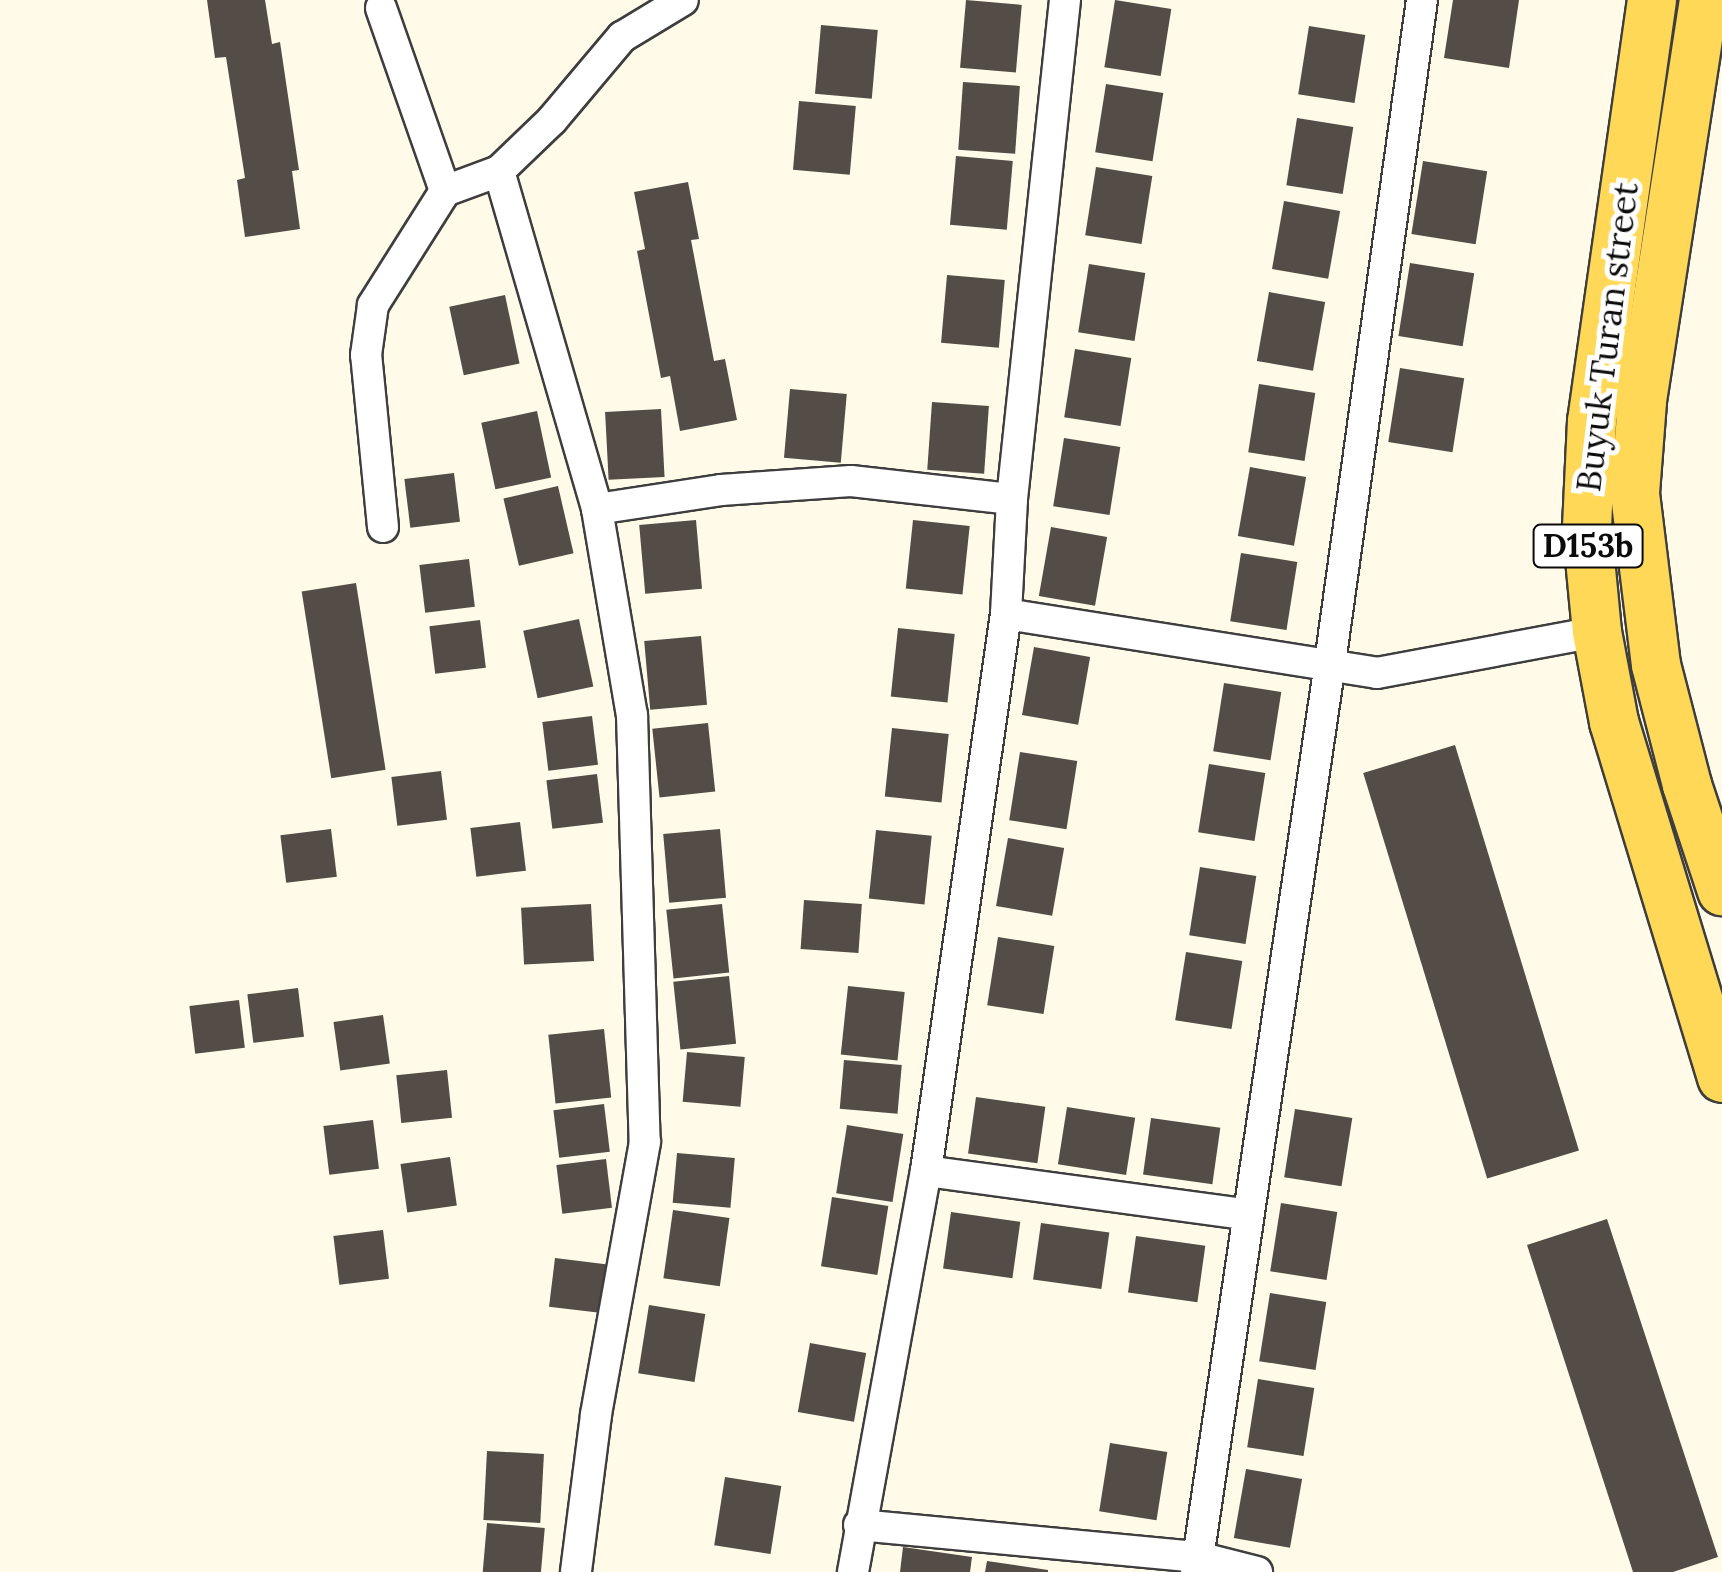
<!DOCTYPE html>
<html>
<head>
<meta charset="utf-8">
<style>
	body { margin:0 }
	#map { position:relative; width:1722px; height:1572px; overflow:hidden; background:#fffbe8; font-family:Lora,serif }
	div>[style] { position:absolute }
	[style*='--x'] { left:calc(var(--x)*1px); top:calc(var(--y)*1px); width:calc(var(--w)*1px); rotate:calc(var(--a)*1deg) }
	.building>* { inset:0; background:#544c46; transform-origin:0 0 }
	.roads { filter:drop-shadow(2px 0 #3e3e3e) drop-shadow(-2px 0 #3e3e3e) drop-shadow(0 2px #3e3e3e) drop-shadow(0 -2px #3e3e3e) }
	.street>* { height:30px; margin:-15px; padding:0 15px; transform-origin:15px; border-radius:15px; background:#fff }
	.primary>* { height:48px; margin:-24px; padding:0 24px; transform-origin:24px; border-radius:24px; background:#ffd858 }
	span { translate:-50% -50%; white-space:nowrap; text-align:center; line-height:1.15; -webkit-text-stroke:10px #fff; paint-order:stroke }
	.shield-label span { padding:2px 8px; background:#fff; border:2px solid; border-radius:8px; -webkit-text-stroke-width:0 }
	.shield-label { font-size:32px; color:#0b0b0b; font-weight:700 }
	.street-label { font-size:35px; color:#0b0b0b }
</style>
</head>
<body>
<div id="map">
	<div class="building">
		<div style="clip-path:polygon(207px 0,265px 0,272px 44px,280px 42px,299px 170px,292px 171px,300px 229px,245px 237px,237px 180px,245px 178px,226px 57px,215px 58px)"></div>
		<div style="left:966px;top:0;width:56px;height:68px;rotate:5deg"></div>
		<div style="left:1115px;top:0;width:57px;height:68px;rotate:9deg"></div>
		<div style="clip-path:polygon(1453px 0,1519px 0,1509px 68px,1444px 58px)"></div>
		<div style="left:821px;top:25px;width:57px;height:69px;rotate:5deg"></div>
		<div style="left:1309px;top:26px;width:57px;height:69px;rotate:9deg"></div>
		<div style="left:963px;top:82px;width:57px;height:68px;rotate:4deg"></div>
		<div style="left:1106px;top:84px;width:58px;height:69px;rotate:9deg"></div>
		<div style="left:799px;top:101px;width:57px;height:69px;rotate:5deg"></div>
		<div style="left:1297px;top:118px;width:57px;height:68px;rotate:9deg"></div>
		<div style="left:956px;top:156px;width:57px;height:69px;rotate:5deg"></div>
		<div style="left:1423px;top:161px;width:65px;height:74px;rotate:9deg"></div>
		<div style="left:1096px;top:167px;width:57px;height:69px;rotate:9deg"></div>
		<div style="clip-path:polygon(688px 182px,699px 239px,691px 240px,714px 361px,725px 359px,737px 420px,680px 431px,670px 376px,661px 378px,637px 251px,645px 249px,634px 192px)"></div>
		<div style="left:1284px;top:201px;width:57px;height:69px;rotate:10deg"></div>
		<div style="left:1410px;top:263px;width:65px;height:74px;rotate:9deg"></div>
		<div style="left:1089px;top:264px;width:57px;height:69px;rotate:9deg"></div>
		<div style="left:947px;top:275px;width:58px;height:68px;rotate:5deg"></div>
		<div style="left:1269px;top:292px;width:57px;height:70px;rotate:10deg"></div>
		<div style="left:505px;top:295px;width:70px;height:57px;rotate:78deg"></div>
		<div style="left:1075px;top:349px;width:57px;height:69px;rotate:9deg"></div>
		<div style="left:1400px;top:368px;width:65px;height:75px;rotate:9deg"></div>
		<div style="left:1259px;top:384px;width:57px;height:69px;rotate:9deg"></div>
		<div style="left:790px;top:389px;width:57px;height:69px;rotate:5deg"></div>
		<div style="left:932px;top:402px;width:57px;height:68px;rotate:4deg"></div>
		<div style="left:661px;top:409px;width:68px;height:56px;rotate:87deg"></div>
		<div style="left:537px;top:411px;width:68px;height:57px;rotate:78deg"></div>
		<div style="left:1064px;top:438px;width:57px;height:69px;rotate:9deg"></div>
		<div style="left:1250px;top:467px;width:57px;height:70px;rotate:10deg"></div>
		<div style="left:454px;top:473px;width:49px;height:50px;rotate:83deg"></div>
		<div style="left:558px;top:486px;width:69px;height:56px;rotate:77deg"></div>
		<div style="left:696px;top:520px;width:69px;height:57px;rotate:85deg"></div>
		<div style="left:913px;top:520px;width:57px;height:69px;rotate:6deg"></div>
		<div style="left:1051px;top:527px;width:57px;height:70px;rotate:10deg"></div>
		<div style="left:1241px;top:553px;width:57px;height:69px;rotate:9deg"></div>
		<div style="left:469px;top:559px;width:48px;height:50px;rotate:83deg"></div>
		<div style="left:356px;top:583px;width:189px;height:55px;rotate:81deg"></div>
		<div style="left:579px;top:619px;width:69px;height:57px;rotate:78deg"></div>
		<div style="left:480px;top:620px;width:48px;height:51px;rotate:83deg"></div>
		<div style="left:898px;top:628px;width:57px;height:69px;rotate:6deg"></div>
		<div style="left:701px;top:636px;width:69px;height:57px;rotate:85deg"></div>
		<div style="left:1034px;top:647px;width:57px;height:69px;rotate:10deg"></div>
		<div style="left:1224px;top:683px;width:58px;height:69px;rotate:9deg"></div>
		<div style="left:592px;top:716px;width:49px;height:50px;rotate:83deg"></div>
		<div style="left:708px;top:723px;width:69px;height:56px;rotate:84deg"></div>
		<div style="left:892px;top:728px;width:57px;height:69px;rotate:6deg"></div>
		<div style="left:1455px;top:745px;width:424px;height:96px;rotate:73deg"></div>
		<div style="left:1020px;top:752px;width:58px;height:69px;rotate:9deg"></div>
		<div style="left:1209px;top:764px;width:57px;height:69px;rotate:9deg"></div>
		<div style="left:441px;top:771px;width:49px;height:50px;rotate:83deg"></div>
		<div style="left:597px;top:774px;width:49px;height:51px;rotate:83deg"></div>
		<div style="left:520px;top:822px;width:49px;height:50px;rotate:83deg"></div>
		<div style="left:331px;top:829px;width:48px;height:51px;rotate:83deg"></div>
		<div style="left:720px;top:829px;width:69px;height:57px;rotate:85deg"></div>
		<div style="left:876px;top:830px;width:56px;height:69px;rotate:6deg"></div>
		<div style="left:1008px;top:838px;width:57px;height:69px;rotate:10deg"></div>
		<div style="left:1200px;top:867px;width:57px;height:69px;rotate:9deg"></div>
		<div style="left:804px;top:900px;width:58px;height:49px;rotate:4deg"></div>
		<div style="left:591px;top:904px;width:57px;height:70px;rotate:87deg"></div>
		<div style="left:722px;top:904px;width:69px;height:56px;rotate:84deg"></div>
		<div style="left:998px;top:937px;width:57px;height:69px;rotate:9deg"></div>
		<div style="left:1186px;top:952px;width:57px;height:69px;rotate:9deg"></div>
		<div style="left:729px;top:976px;width:68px;height:56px;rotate:84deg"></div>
		<div style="left:848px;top:986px;width:57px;height:69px;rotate:6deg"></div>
		<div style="left:298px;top:988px;width:49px;height:51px;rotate:83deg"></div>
		<div style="left:239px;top:1000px;width:48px;height:50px;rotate:83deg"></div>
		<div style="left:383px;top:1015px;width:49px;height:50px;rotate:82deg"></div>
		<div style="left:604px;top:1029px;width:69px;height:56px;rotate:84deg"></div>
		<div style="left:687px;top:1052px;width:58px;height:50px;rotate:5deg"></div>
		<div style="left:844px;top:1060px;width:58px;height:49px;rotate:5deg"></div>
		<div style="left:447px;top:1070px;width:48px;height:51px;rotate:84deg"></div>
		<div style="left:976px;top:1097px;width:70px;height:57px;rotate:8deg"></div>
		<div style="left:604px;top:1104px;width:48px;height:51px;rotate:83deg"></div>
		<div style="left:1067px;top:1107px;width:69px;height:58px;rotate:9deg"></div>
		<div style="left:1295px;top:1109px;width:58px;height:69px;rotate:9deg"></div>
		<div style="left:1151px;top:1118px;width:70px;height:57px;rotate:8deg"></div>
		<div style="left:373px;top:1120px;width:49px;height:50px;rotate:83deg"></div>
		<div style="left:847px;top:1125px;width:57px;height:69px;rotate:9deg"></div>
		<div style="left:677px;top:1153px;width:58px;height:50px;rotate:5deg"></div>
		<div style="left:450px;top:1157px;width:49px;height:50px;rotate:82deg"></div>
		<div style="left:606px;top:1159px;width:49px;height:50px;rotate:83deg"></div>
		<div style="left:832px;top:1197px;width:57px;height:70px;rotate:9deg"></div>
		<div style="left:1281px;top:1203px;width:57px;height:69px;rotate:9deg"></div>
		<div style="left:673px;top:1210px;width:57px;height:69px;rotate:8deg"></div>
		<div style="left:951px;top:1212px;width:70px;height:57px;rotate:8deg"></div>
		<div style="clip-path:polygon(1607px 1219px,1718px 1557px,1673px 1572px,1633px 1572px,1527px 1245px)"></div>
		<div style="left:1041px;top:1223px;width:69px;height:57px;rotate:8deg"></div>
		<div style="left:383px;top:1230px;width:49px;height:50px;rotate:83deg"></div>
		<div style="left:1136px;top:1236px;width:70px;height:57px;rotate:8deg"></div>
		<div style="left:555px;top:1258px;width:51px;height:49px;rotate:7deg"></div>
		<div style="left:1270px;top:1293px;width:57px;height:69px;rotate:9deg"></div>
		<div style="left:649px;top:1305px;width:57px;height:69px;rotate:9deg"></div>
		<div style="left:810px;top:1343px;width:57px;height:70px;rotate:10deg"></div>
		<div style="left:1258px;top:1379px;width:57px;height:69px;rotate:9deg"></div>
		<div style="left:1110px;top:1443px;width:58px;height:69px;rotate:9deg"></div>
		<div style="left:487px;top:1451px;width:57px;height:69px;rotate:3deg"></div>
		<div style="left:1246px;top:1469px;width:57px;height:70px;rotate:10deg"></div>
		<div style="left:725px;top:1477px;width:57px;height:69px;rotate:9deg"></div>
		<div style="left:487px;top:1523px;width:58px;height:49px;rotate:5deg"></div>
		<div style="clip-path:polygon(903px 1547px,972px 1557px,970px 1572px,900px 1572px)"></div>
		<div style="clip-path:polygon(987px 1561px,1048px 1570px,1048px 1572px,985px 1572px)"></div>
	</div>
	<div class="roads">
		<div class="street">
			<div style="--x:381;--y:8;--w:194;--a:70.7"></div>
			<div style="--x:445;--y:191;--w:58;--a:-20.3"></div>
			<div style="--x:499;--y:171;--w:352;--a:73.8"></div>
			<div style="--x:597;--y:509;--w:209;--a:80.4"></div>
			<div style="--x:632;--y:715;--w:427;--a:88.3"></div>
			<div style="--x:645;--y:1142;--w:277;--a:100.2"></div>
			<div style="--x:596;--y:1415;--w:158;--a:97.3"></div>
			<div style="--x:499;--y:171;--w:74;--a:-43.9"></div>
			<div style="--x:552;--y:120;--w:109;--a:-49.9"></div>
			<div style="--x:622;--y:37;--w:71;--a:-31.2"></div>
			<div style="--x:597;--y:509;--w:125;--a:-8.7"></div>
			<div style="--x:721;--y:490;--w:130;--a:-4"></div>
			<div style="--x:851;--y:481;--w:162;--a:6.4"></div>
			<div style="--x:383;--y:527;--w:173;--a:-95.6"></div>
			<div style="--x:366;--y:355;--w:50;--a:-82"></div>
			<div style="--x:373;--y:305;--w:135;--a:-57.7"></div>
			<div style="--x:1006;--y:614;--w:376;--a:9"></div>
			<div style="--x:1377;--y:673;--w:224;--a:-10.6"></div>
			<div style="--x:926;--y:1171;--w:323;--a:7.7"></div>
			<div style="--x:859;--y:1525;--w:341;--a:5.4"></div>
			<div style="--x:1198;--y:1557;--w:61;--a:14.3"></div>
			<div style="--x:853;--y:1572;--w:408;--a:-79.7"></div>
			<div style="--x:926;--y:1171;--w:563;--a:-81.83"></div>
			<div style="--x:1006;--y:614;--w:115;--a:-87"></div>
			<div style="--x:1012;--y:499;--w:502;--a:-83.94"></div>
			<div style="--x:1196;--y:1572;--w:919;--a:-81.61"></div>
			<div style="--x:1330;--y:663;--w:669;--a:-82.1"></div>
		</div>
		<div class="primary">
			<div style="--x:1652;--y:0;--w:425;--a:98.1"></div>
			<div style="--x:1592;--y:421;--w:107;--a:92.7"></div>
			<div style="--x:1587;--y:528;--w:104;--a:84.5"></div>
			<div style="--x:1597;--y:632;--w:92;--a:79.3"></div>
			<div style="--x:1614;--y:722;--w:372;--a:73.1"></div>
			<div style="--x:1704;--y:0;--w:407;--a:98.8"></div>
			<div style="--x:1642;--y:402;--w:92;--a:94.4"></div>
			<div style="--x:1635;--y:494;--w:172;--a:83"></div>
			<div style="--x:1656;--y:665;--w:124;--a:75.5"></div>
			<div style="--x:1687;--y:785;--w:112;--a:71.7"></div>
		</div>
	</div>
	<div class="shield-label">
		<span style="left:1588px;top:546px">D153b</span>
	</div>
	<div class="street-label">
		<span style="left:1607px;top:337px;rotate:-83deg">Buyuk Turan street</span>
	</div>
</div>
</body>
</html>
